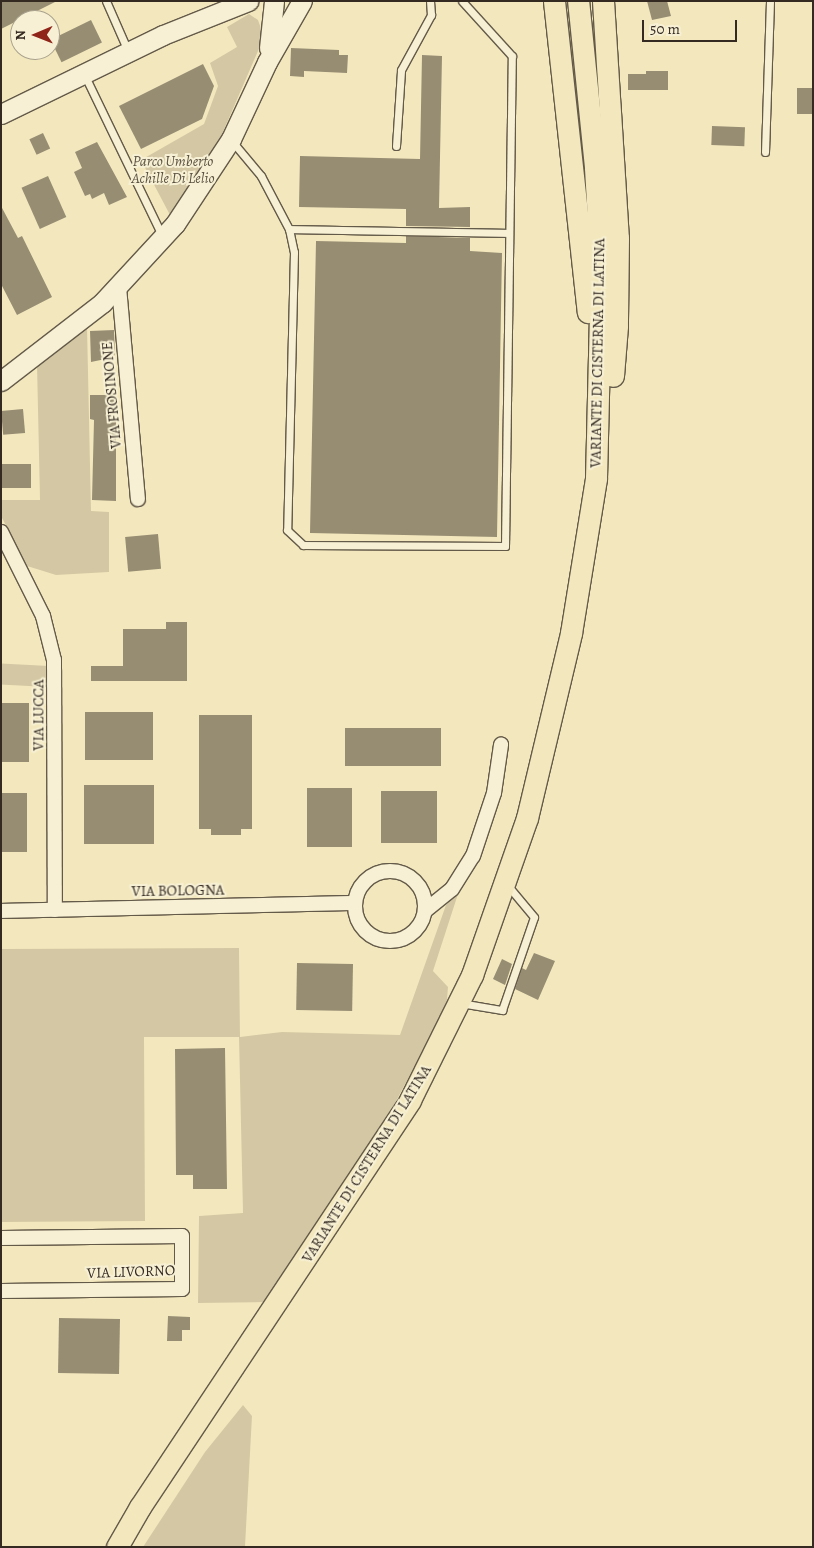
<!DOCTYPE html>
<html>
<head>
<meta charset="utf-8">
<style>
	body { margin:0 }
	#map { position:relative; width:814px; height:1548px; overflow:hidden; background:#f3e8bd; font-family:Alegreya,serif }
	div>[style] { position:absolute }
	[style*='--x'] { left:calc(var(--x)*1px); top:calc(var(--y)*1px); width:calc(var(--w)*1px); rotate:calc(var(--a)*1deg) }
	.green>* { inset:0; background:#d3c8a3; transform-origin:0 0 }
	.building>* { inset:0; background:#978d73; transform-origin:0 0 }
	.roads { filter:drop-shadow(1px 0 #645a49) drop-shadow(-1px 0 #645a49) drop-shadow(0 1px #645a49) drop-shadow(0 -1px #645a49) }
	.lane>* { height:7px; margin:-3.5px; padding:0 3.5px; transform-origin:3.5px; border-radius:3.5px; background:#f7f0d4 }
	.street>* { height:14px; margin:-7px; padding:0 7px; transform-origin:7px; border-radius:7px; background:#f7f0d4 }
	.street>.ring { margin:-7px; padding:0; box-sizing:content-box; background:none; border:14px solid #f7f0d4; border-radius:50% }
	.secondary>* { height:19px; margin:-9.5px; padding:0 9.5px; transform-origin:9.5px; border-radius:9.5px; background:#f7f0d4 }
	.primary>* { height:21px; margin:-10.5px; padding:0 10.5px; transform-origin:10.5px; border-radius:10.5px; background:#f3e8bd }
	span { translate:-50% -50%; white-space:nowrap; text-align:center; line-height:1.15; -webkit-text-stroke:4px #f7f0d4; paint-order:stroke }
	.park-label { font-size:15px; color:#5c5242; font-style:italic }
	.street-label { font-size:15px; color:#342a22 }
	.frame { position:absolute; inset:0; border:2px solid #342a22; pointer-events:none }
	.north { position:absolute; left:10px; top:10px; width:50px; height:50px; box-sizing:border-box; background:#f7f0d4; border:1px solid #a9a18d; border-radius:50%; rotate:269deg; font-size:14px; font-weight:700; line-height:20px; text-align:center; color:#342a22 }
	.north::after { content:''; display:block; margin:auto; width:18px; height:22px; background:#8f2418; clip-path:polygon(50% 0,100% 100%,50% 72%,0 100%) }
	.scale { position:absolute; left:642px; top:20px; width:95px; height:22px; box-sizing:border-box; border:2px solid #342a22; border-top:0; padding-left:6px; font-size:15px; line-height:18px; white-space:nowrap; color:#342a22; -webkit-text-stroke:4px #f7f0d4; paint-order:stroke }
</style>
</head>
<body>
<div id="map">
	<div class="green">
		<div style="clip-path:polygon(249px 14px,258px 20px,264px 37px,216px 148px,170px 215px,141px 160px,204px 124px,218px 86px,210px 63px,237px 47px,227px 27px)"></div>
		<div style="clip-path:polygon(87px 325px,91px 511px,109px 512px,109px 572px,56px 575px,27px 566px,1px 516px,1px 500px,40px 500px,37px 365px)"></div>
		<div style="left:49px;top:666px;width:21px;height:48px;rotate:93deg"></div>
		<div style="clip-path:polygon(458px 894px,433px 971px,448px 987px,447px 1000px,436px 1026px,379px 1133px,267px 1302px,198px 1303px,199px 1216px,243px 1213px,239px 1037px,144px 1037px,145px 1221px,1px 1222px,1px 949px,239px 948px,240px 1037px,282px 1032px,400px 1035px,446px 905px)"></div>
		<div style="clip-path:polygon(243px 1405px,252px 1416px,245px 1547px,143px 1547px,205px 1452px)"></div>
	</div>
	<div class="building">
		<div style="clip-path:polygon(1px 1px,57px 1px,1px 29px)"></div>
		<div style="clip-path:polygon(647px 1px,667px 1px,671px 16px,652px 20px)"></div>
		<div style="left:91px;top:20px;width:25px;height:45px;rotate:64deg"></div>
		<div style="clip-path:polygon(291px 48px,339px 50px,339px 55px,348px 55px,347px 73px,304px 71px,304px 77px,290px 76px)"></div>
		<div style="clip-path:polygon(422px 55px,442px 56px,439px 208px,470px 207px,470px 227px,406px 226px,406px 209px,299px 207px,300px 156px,420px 159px)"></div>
		<div style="clip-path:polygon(203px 64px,214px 86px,202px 119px,141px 149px,119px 106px)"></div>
		<div style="clip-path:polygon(646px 71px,668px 71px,668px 90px,628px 90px,628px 74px,646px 74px)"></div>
		<div style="left:797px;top:88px;width:16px;height:26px"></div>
		<div style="left:712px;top:126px;width:33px;height:19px;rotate:2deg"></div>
		<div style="left:43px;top:133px;width:17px;height:15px;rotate:65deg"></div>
		<div style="clip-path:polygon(97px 142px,127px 197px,109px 205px,104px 193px,92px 199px,90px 194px,85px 196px,74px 172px,82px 168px,75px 152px)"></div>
		<div style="left:48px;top:176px;width:45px;height:29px;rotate:66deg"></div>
		<div style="clip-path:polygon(1px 206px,18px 238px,22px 236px,52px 297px,17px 315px,1px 284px)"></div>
		<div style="clip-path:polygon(406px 236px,470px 238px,470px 251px,502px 253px,497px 537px,310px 533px,316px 241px,406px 243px)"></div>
		<div style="clip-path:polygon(114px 330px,115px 357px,91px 362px,90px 331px)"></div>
		<div style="clip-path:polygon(90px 395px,116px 395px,116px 501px,92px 500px,94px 420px,90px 419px)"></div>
		<div style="left:23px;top:409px;width:24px;height:22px;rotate:85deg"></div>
		<div style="left:1px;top:464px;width:30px;height:24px"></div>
		<div style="left:158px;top:534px;width:35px;height:33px;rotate:85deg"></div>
		<div style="clip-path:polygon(166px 622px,187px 622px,187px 681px,91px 681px,91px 666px,123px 666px,123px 629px,166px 629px)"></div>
		<div style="left:1px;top:703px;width:28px;height:59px"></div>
		<div style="left:85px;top:712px;width:68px;height:48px"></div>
		<div style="clip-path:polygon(199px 715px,252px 715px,252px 829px,241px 829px,241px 835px,211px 835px,211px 829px,199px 829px)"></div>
		<div style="left:345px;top:728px;width:96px;height:38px"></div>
		<div style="left:154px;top:785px;width:59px;height:70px;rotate:90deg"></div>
		<div style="left:352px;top:788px;width:59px;height:45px;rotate:90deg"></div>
		<div style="left:437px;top:791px;width:52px;height:56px;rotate:90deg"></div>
		<div style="left:1px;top:793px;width:26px;height:59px"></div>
		<div style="clip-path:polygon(534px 953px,555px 961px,538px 1000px,515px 989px,522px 968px,526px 970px)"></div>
		<div style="clip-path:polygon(502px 959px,512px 964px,505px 985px,493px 979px)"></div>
		<div style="left:297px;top:963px;width:56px;height:47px;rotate:1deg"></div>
		<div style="clip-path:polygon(225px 1048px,227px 1189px,193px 1189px,193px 1175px,176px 1175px,175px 1049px)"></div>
		<div style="clip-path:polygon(168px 1316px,190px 1317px,190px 1330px,182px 1330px,182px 1341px,167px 1341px)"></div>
		<div style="left:59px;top:1318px;width:61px;height:55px;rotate:1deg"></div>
	</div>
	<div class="roads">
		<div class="lane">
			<div style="--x:106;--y:1;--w:55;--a:66.3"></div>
			<div style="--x:84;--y:74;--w:179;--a:64.2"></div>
			<div style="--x:231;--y:140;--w:47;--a:50.2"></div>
			<div style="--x:261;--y:176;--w:60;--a:62.2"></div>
			<div style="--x:289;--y:229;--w:24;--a:78"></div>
			<div style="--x:294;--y:252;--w:278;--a:91.4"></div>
			<div style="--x:287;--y:530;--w:22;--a:43"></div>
			<div style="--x:303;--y:545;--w:202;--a:0.3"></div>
			<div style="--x:505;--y:546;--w:490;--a:-89.2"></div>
			<div style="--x:512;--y:56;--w:74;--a:-132.3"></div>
			<div style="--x:396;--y:146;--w:76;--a:-86.2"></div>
			<div style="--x:401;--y:70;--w:63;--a:-61.4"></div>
			<div style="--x:431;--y:15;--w:14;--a:-94"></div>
			<div style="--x:765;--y:152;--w:151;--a:-88.1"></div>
			<div style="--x:289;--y:229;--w:220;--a:1"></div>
			<div style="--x:460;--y:1003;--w:43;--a:9.5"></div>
			<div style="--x:502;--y:1010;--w:98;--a:-71"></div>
			<div style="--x:534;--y:917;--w:40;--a:-130"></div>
		</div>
		<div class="street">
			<div style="--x:119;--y:287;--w:213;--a:84.9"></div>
			<div style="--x:1;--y:532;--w:94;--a:63.4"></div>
			<div style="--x:43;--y:616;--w:45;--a:76"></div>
			<div style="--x:54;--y:660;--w:250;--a:89.8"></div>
			<div class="ring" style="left:355px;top:871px;width:56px;height:56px"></div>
			<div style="--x:426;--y:910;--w:33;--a:-39"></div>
			<div style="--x:452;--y:889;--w:39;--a:-58"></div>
			<div style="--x:473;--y:856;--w:66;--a:-71.6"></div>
			<div style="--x:494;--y:793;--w:49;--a:-81.7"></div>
			<div style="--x:1;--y:911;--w:354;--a:-1.3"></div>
			<div style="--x:1;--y:1238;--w:181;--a:-0.6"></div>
			<div style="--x:182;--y:1236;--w:53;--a:90"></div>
			<div style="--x:182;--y:1289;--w:181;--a:179.4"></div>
		</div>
		<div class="secondary">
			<div style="--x:269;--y:48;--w:47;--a:-83.9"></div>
			<div style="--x:1;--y:114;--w:180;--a:-26"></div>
			<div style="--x:163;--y:35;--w:92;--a:-21.8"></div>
			<div style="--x:1;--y:381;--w:128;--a:-37.7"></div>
			<div style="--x:102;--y:303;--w:108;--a:-47.3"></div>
			<div style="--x:175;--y:224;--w:102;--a:-56.6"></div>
			<div style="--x:231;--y:139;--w:85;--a:-64.9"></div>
			<div style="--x:267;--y:62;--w:70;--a:-60.2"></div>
		</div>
		<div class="primary">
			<div style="--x:554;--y:1;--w:313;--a:83.8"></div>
			<div style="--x:603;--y:1;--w:237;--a:86.4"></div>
			<div style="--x:618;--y:238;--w:88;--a:90.7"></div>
			<div style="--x:617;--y:326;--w:50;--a:94.6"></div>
			<div style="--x:117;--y:1547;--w:46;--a:-60.1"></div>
			<div style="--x:140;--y:1507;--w:488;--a:-56.4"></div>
			<div style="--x:410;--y:1100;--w:140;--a:-63.6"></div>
			<div style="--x:472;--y:975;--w:166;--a:-70.7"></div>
			<div style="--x:527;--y:818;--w:190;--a:-76.6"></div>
			<div style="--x:571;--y:633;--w:157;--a:-80.8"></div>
			<div style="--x:596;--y:478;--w:209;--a:-88.6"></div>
			<div style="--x:601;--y:269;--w:102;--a:-93.4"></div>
			<div style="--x:595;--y:167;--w:167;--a:-95.8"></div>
		</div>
	</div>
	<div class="park-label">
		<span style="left:173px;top:170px">Parco Umberto<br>Achille Di Lelio</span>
	</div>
	<div class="street-label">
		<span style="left:598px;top:353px;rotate:-89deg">VARIANTE DI CISTERNA DI LATINA</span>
		<span style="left:112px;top:395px;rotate:-95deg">VIA FROSINONE</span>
		<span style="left:39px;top:715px;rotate:-90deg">VIA LUCCA</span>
		<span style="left:178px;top:891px;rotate:-1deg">VIA BOLOGNA</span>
		<span style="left:367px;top:1164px;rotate:-58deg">VARIANTE DI CISTERNA DI LATINA</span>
		<span style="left:131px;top:1272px;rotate:-2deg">VIA LIVORNO</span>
	</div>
	<div class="frame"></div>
	<div class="north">N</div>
	<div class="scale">50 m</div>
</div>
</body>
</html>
